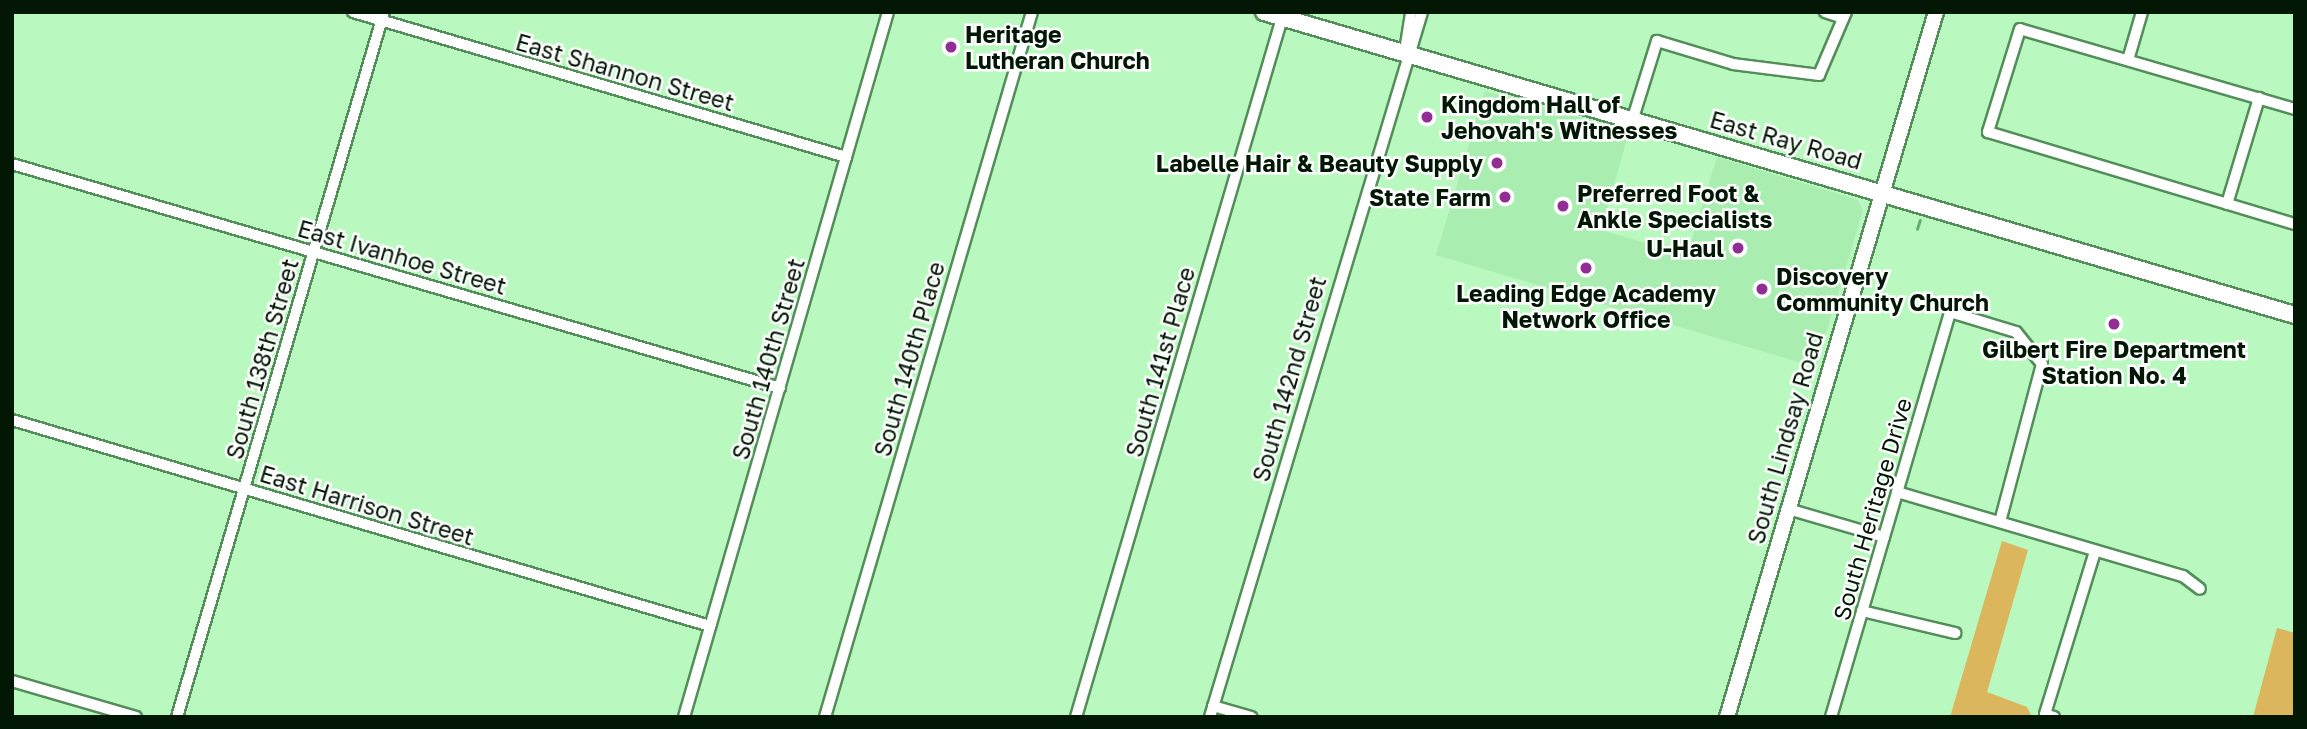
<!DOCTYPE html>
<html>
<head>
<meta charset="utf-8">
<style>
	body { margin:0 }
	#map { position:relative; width:2307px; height:729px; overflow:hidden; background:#b9f8be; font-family:"Golos Text",sans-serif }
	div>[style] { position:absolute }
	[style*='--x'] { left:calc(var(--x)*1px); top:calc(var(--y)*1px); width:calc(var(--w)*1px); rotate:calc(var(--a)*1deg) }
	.built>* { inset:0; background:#a9eeb0 }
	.green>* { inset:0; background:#dbb65d }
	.stream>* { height:2.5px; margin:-1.25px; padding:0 1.25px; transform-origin:1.25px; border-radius:1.25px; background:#65ae6d }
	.roads { filter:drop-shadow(2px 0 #538e5a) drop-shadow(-2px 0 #538e5a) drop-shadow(0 2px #538e5a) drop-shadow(0 -2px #538e5a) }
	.minor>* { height:10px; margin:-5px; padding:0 5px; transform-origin:5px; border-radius:5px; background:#fff }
	.secondary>* { height:14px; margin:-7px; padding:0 7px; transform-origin:7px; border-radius:7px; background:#fff }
	.primary>* { height:16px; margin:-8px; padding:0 8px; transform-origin:8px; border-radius:8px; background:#fff }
	.dots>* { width:19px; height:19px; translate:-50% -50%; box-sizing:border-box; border:4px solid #fff; border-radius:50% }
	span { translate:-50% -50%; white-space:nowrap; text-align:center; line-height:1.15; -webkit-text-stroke:5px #fff; paint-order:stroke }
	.poi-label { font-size:23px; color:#021805; font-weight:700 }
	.left { translate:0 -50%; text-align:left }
	.right { translate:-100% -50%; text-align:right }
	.street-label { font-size:23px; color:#021805 }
	.frame { position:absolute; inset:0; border:14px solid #021805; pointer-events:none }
</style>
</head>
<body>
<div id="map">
	<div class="built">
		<div style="clip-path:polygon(1485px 91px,1629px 132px,1601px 230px,1687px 255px,1717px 157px,1858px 200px,1863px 210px,1816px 367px,1436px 255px)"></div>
	</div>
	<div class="green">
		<div style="clip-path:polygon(2002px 541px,2028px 550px,1987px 692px,2027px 707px,2032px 717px,1950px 717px)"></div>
		<div style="clip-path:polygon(2277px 628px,2295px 633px,2295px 717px,2253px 717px)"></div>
	</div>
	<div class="stream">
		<div style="--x:1917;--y:229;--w:9;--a:-72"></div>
	</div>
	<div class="roads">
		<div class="minor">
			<div style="--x:353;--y:12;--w:514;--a:16.39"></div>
			<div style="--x:1825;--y:12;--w:19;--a:18"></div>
			<div style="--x:1405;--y:51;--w:39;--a:-81"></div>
			<div style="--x:2128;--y:60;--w:50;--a:-73.7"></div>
			<div style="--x:2295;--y:109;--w:286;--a:-163.8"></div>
			<div style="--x:2020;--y:29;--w:108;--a:107.3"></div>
			<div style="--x:1988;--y:132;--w:320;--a:16.7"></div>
			<div style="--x:1633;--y:118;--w:81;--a:-72.7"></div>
			<div style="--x:1657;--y:41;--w:79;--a:16.8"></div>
			<div style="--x:1733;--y:64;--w:87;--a:7.3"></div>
			<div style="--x:1819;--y:75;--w:69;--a:-66.8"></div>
			<div style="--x:12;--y:164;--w:800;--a:16.26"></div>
			<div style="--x:2227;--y:204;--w:111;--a:-73.2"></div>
			<div style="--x:12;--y:420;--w:728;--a:16.44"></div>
			<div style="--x:1897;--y:492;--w:298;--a:16.4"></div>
			<div style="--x:2183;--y:576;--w:21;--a:37"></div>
			<div style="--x:1788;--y:509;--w:100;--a:16.3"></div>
			<div style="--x:1862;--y:611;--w:96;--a:13.3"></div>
			<div style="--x:12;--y:681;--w:129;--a:16.2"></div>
			<div style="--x:1213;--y:706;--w:40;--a:16"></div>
			<div style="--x:177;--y:717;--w:735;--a:-73.64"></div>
			<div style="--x:684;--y:717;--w:734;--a:-73.86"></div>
			<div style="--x:825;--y:717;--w:735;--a:-73.64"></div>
			<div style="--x:1076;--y:717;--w:729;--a:-73.58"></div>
			<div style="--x:1210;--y:717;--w:736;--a:-73.26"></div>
			<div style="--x:1831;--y:717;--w:422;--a:-73.6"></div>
			<div style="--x:1950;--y:312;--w:69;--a:16.9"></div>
			<div style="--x:2016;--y:332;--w:41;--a:50.9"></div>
			<div style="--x:2042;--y:364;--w:163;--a:104.9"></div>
			<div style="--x:2054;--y:717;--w:9;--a:-162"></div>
			<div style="--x:2045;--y:714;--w:170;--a:-72.9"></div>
		</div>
		<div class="secondary">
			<div style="--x:1727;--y:717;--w:735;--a:-73.49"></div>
		</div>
		<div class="primary">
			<div style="--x:1264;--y:12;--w:1075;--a:16.38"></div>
		</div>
	</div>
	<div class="dots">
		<div style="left:951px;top:47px;background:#912d94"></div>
		<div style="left:1427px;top:117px;background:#912d94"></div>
		<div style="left:1497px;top:163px;background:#912d94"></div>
		<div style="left:1505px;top:197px;background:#912d94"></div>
		<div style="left:1563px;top:206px;background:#912d94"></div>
		<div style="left:1738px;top:248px;background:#912d94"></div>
		<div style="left:1586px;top:268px;background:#912d94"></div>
		<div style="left:1762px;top:289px;background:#912d94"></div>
		<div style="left:2114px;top:324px;background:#912d94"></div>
	</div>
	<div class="poi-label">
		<span class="left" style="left:965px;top:47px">Heritage<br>Lutheran Church</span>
		<span class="left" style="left:1441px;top:117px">Kingdom Hall of<br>Jehovah's Witnesses</span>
		<span class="right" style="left:1483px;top:163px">Labelle Hair &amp; Beauty Supply</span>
		<span class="left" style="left:1577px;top:206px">Preferred Foot &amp;<br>Ankle Specialists</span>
		<span class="right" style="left:1491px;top:197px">State Farm</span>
		<span class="right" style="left:1724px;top:248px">U-Haul</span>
		<span class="left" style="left:1776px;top:289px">Discovery<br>Community Church</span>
		<span style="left:1586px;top:306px">Leading Edge Academy<br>Network Office</span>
		<span style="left:2114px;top:362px">Gilbert Fire Department<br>Station No. 4</span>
	</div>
	<div class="street-label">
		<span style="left:625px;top:72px;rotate:16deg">East Shannon Street</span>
		<span style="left:1786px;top:140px;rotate:16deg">East Ray Road</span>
		<span style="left:402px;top:257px;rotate:16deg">East Ivanhoe Street</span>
		<span style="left:262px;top:359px;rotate:-74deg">South 138th Street</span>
		<span style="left:768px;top:359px;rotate:-74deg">South 140th Street</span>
		<span style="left:909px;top:359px;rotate:-74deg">South 140th Place</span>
		<span style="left:1160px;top:362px;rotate:-74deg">South 141st Place</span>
		<span style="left:1289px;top:379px;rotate:-74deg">South 142nd Street</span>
		<span style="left:1785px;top:438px;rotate:-74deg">South Lindsay Road</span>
		<span style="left:367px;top:505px;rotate:17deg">East Harrison Street</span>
		<span style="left:1872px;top:509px;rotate:-74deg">South Heritage Drive</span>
	</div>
	<div class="frame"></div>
</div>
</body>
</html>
